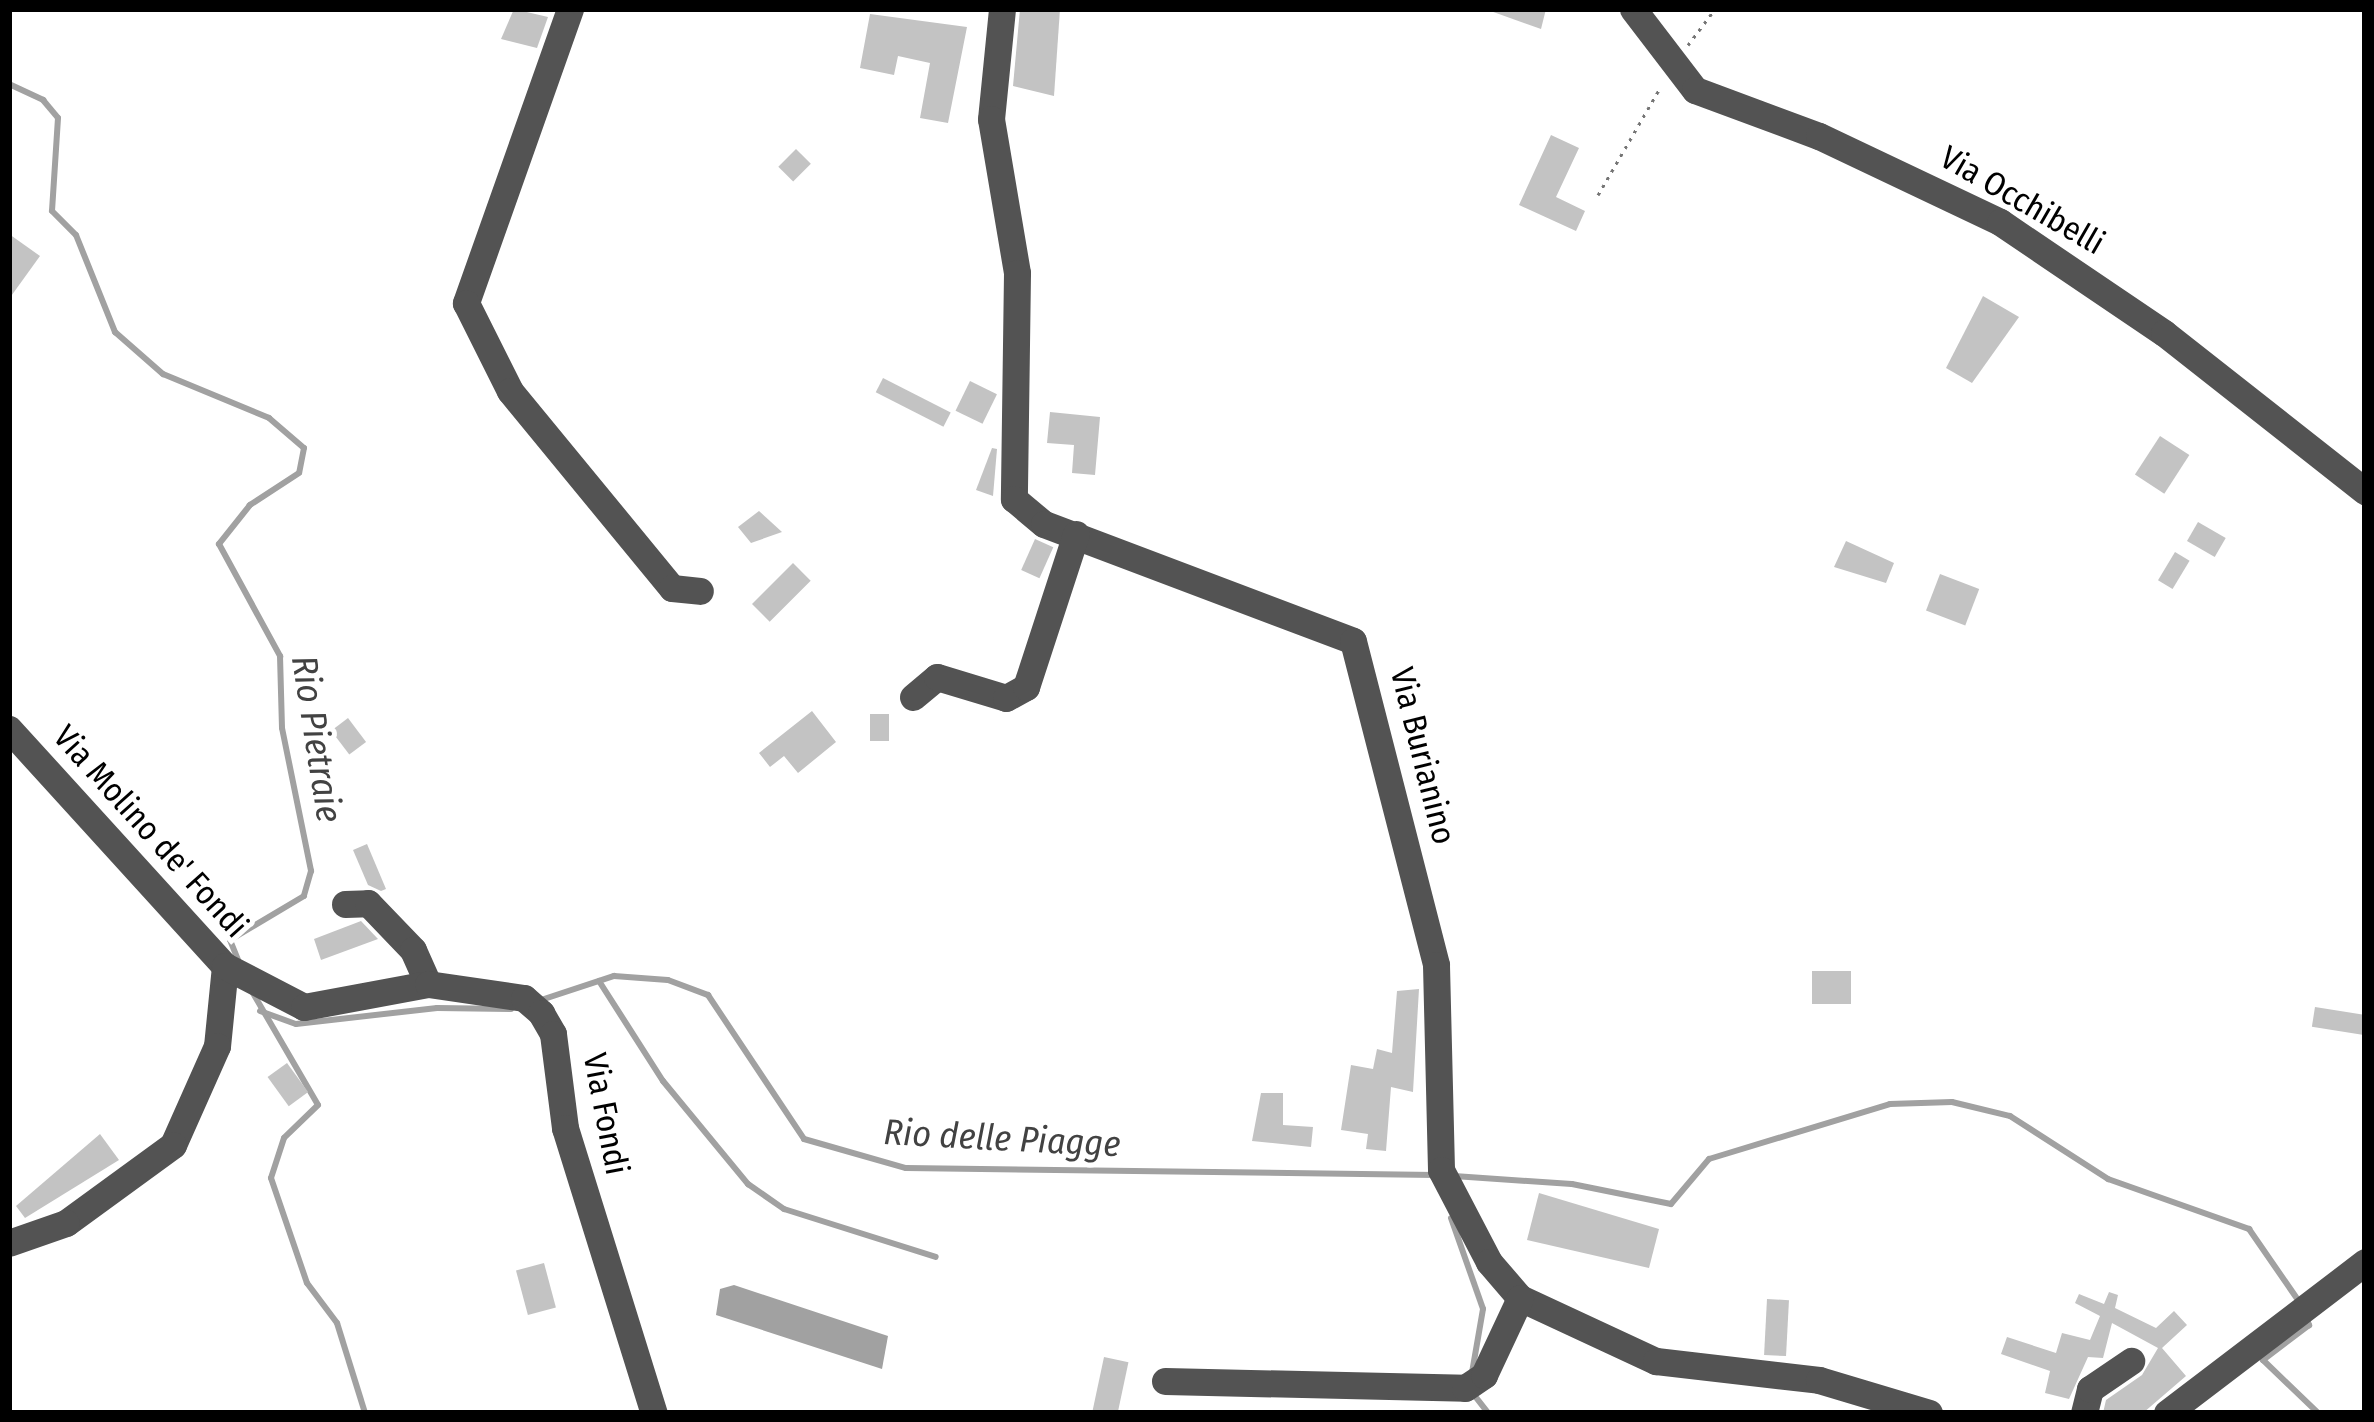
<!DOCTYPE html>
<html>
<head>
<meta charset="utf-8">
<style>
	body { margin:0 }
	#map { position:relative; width:2374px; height:1422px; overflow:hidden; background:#fff; font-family:"Fira Sans Condensed",sans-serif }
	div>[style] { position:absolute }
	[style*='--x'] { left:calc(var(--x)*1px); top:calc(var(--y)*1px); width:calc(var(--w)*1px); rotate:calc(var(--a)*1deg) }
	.water>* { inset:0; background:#a1a1a1 }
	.stream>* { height:6px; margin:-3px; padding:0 3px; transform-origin:3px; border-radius:3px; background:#a1a1a1 }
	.building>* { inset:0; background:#c3c3c3; transform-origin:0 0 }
	.path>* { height:3px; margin-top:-1.5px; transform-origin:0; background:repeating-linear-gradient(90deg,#757575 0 3px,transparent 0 9px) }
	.minor>* { height:27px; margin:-13.5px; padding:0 13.5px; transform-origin:13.5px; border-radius:13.5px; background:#535353 }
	span { translate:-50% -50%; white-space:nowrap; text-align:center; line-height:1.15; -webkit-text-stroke:10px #fff; paint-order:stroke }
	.street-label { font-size:33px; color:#000 }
	.water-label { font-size:36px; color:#424242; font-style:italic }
	.frame { position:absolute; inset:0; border:12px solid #000; pointer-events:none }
</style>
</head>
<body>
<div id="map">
	<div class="water">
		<div style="clip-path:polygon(734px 1285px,888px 1336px,882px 1369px,716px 1315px,720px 1289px)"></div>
	</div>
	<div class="stream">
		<div style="--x:9;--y:84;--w:38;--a:25"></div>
		<div style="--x:43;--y:100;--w:23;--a:50"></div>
		<div style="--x:58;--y:118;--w:93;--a:93.7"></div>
		<div style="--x:52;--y:211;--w:34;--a:45"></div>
		<div style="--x:76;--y:235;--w:105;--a:68.1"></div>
		<div style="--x:115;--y:332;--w:64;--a:41.2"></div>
		<div style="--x:163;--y:374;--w:115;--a:22.5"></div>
		<div style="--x:269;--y:418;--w:46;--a:40.6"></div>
		<div style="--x:304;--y:448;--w:25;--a:101"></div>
		<div style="--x:299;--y:473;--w:59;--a:146.9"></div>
		<div style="--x:250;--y:505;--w:50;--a:128.5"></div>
		<div style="--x:219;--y:544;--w:128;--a:61.4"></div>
		<div style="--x:280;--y:656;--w:72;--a:88.4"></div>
		<div style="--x:282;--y:728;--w:146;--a:78.5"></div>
		<div style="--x:311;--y:871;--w:26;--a:106"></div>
		<div style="--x:304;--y:896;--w:86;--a:149.3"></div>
		<div style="--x:230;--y:940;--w:22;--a:68"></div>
		<div style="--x:599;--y:981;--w:119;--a:57.4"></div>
		<div style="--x:663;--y:1081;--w:134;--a:50.5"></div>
		<div style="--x:748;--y:1184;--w:44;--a:34.8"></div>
		<div style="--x:784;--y:1209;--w:159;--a:17.5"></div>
		<div style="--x:250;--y:988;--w:135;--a:59.8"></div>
		<div style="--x:318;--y:1105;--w:47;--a:135.9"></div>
		<div style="--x:284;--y:1138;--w:42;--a:108"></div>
		<div style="--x:271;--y:1178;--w:111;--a:71.1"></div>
		<div style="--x:307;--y:1283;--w:50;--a:53.1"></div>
		<div style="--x:337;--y:1323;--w:94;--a:72.7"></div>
		<div style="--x:541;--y:1000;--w:77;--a:-18.2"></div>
		<div style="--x:614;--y:976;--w:54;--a:4.2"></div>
		<div style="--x:668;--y:980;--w:43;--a:20.6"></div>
		<div style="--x:708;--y:995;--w:173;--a:56.3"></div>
		<div style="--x:804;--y:1139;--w:106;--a:15.9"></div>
		<div style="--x:906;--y:1168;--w:529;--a:0.76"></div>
		<div style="--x:260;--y:1011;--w:38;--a:20"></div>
		<div style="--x:296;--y:1024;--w:142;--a:-6.5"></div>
		<div style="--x:437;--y:1008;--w:74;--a:0.8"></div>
		<div style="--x:1454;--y:1176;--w:118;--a:3.9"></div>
		<div style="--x:1572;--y:1184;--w:101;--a:11.4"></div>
		<div style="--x:1671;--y:1204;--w:59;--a:-49.8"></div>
		<div style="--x:1709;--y:1159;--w:189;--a:-16.9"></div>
		<div style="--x:1890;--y:1104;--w:62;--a:-1.8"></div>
		<div style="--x:1952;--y:1102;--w:60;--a:13.6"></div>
		<div style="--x:2010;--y:1116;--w:117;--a:32.7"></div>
		<div style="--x:2108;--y:1179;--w:150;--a:19.5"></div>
		<div style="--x:2249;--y:1229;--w:86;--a:55.4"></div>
		<div style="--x:1451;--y:1218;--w:96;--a:70.6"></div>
		<div style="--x:1483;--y:1309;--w:65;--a:99.8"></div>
		<div style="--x:2306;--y:1317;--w:9;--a:69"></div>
		<div style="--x:2309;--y:1325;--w:58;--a:142.7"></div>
		<div style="--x:2263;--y:1360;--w:76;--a:43.9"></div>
		<div style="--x:1471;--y:1391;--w:28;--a:52"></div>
	</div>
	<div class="building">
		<div style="clip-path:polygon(514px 9px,548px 17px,537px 48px,501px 39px)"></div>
		<div style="clip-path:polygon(1020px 9px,1060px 9px,1054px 96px,1013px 86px)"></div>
		<div style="clip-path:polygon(1485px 9px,1546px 9px,1541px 29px)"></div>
		<div style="clip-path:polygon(870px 14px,967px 27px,948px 123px,920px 118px,930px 63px,898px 56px,894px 75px,860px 68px)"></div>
		<div style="clip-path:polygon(1551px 135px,1579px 148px,1556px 197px,1585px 211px,1576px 231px,1519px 205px)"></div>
		<div style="left:796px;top:149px;width:21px;height:25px;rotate:45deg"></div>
		<div style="clip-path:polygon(9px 234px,40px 256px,9px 299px)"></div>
		<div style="clip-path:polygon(1983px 296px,2019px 317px,1972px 383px,1946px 368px)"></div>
		<div style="left:883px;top:378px;width:76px;height:16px;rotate:27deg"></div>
		<div style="left:970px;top:381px;width:30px;height:33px;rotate:26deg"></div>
		<div style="clip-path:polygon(1050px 412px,1100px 417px,1095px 475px,1072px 473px,1074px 445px,1047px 443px)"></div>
		<div style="left:2160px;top:436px;width:35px;height:46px;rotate:33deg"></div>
		<div style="clip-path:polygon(992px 448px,997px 449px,993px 496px,976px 490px)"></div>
		<div style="clip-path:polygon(759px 511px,782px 532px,751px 543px,738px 527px)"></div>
		<div style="left:2198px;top:522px;width:32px;height:22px;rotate:30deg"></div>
		<div style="left:1035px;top:539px;width:20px;height:34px;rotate:24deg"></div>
		<div style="clip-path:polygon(1846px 541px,1894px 563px,1886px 583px,1834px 567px)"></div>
		<div style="left:2175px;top:552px;width:17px;height:33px;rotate:31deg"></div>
		<div style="left:793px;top:563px;width:25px;height:58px;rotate:45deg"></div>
		<div style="left:1940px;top:574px;width:42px;height:39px;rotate:21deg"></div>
		<div style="clip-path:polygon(812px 711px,836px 742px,798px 773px,784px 756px,770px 767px,759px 753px)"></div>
		<div style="left:889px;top:714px;width:27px;height:19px;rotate:90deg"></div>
		<div style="left:348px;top:718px;width:30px;height:21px;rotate:53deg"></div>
		<div style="clip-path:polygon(367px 844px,386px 889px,381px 891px,368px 885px,353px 850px)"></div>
		<div style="clip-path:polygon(361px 921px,378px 939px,321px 960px,314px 939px)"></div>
		<div style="left:1812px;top:971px;width:39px;height:33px"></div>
		<div style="clip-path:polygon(1419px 989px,1413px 1092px,1391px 1087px,1386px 1151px,1366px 1149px,1368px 1134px,1341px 1130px,1351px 1065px,1373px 1069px,1377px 1049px,1392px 1053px,1397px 991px)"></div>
		<div style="left:2315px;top:1007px;width:51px;height:20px;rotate:9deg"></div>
		<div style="left:287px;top:1063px;width:36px;height:24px;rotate:54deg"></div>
		<div style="clip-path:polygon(1261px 1093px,1283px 1093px,1283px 1125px,1313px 1127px,1311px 1147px,1252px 1141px)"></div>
		<div style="clip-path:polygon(100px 1134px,119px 1160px,25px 1218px,16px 1206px)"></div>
		<div style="clip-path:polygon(1539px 1193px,1659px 1229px,1649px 1268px,1527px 1240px)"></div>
		<div style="left:544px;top:1263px;width:46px;height:29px;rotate:75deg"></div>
		<div style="clip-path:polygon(2109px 1292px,2118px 1295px,2115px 1308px,2156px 1328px,2174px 1311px,2187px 1325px,2162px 1348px,2186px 1376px,2143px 1413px,2103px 1413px,2106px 1400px,2142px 1375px,2158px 1348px,2112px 1323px,2103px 1358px,2088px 1357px,2069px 1399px,2045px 1393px,2050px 1371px,2001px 1354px,2007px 1337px,2056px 1353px,2062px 1333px,2090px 1340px,2100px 1316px,2075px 1303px,2079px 1294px,2104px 1304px)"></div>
		<div style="left:1767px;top:1299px;width:22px;height:56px;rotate:3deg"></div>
		<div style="left:1104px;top:1357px;width:25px;height:57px;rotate:12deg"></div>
	</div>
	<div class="path">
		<div style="--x:1688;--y:45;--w:45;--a:-53.1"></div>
		<div style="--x:1598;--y:195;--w:124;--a:-59.9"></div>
	</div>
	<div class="minor">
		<div style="--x:570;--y:9;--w:312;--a:109.5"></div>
		<div style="--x:466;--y:303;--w:98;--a:63.4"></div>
		<div style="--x:510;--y:391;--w:255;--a:50.6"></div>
		<div style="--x:672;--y:588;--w:28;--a:6"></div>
		<div style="--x:1002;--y:9;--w:111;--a:95.7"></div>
		<div style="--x:991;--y:119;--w:156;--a:80.4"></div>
		<div style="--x:1017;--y:273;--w:226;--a:90.8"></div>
		<div style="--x:1014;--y:499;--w:39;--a:40"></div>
		<div style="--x:1044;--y:524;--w:330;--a:20.7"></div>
		<div style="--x:1353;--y:641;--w:334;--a:75.6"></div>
		<div style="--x:1436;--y:965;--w:205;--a:88.6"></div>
		<div style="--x:1441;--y:1170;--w:104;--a:62.4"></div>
		<div style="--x:1489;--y:1262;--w:48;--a:49.3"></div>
		<div style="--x:1520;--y:1298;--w:150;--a:24.9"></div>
		<div style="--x:1656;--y:1361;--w:164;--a:6.6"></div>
		<div style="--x:1819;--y:1380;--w:115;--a:16.7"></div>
		<div style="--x:1633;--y:9;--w:102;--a:52.6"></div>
		<div style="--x:1695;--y:90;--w:132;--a:20.4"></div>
		<div style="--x:1819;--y:136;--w:200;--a:25.4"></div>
		<div style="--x:2000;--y:222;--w:198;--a:34.1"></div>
		<div style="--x:2164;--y:333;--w:256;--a:38.2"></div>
		<div style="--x:913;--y:697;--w:31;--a:-40"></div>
		<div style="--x:937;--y:677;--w:72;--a:16.9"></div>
		<div style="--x:1006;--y:698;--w:23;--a:-29"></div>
		<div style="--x:1026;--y:687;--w:161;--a:-71.9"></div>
		<div style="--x:9;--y:729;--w:321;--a:47.7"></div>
		<div style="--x:225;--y:966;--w:80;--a:95.7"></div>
		<div style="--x:217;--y:1046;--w:108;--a:114"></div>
		<div style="--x:173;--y:1145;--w:132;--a:143.9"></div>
		<div style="--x:66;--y:1223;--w:60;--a:160.7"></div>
		<div style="--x:345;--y:904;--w:23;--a:-2"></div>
		<div style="--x:368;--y:903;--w:65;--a:46.2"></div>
		<div style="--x:413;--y:950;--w:37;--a:66"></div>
		<div style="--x:225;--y:966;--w:89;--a:27.4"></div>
		<div style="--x:304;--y:1007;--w:126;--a:-10.5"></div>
		<div style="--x:428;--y:984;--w:97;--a:8.3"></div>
		<div style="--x:524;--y:998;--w:23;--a:41"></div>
		<div style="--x:541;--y:1013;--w:24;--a:60"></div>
		<div style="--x:553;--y:1034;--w:95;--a:82.7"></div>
		<div style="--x:565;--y:1128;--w:299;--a:72.7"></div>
		<div style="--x:1165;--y:1381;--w:300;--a:1.3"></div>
		<div style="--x:1465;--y:1388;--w:23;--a:-34"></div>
		<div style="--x:1484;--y:1375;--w:85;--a:-64.9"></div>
		<div style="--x:2084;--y:1413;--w:25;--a:-76"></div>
		<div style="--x:2090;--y:1389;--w:50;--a:-34.3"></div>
		<div style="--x:2167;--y:1413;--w:249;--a:-37.3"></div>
	</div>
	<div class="street-label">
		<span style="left:2022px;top:201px;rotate:30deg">Via Occhibelli</span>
		<span style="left:1422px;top:756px;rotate:76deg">Via Burianino</span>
		<span style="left:150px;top:832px;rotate:48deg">Via Molino de' Fondi</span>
		<span style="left:605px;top:1114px;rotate:79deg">Via Fondi</span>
	</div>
	<div class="water-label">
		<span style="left:316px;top:739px;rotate:81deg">Rio Pietraie</span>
		<span style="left:1002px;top:1139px;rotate:3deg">Rio delle Piagge</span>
	</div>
	<div class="frame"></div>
</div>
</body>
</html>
